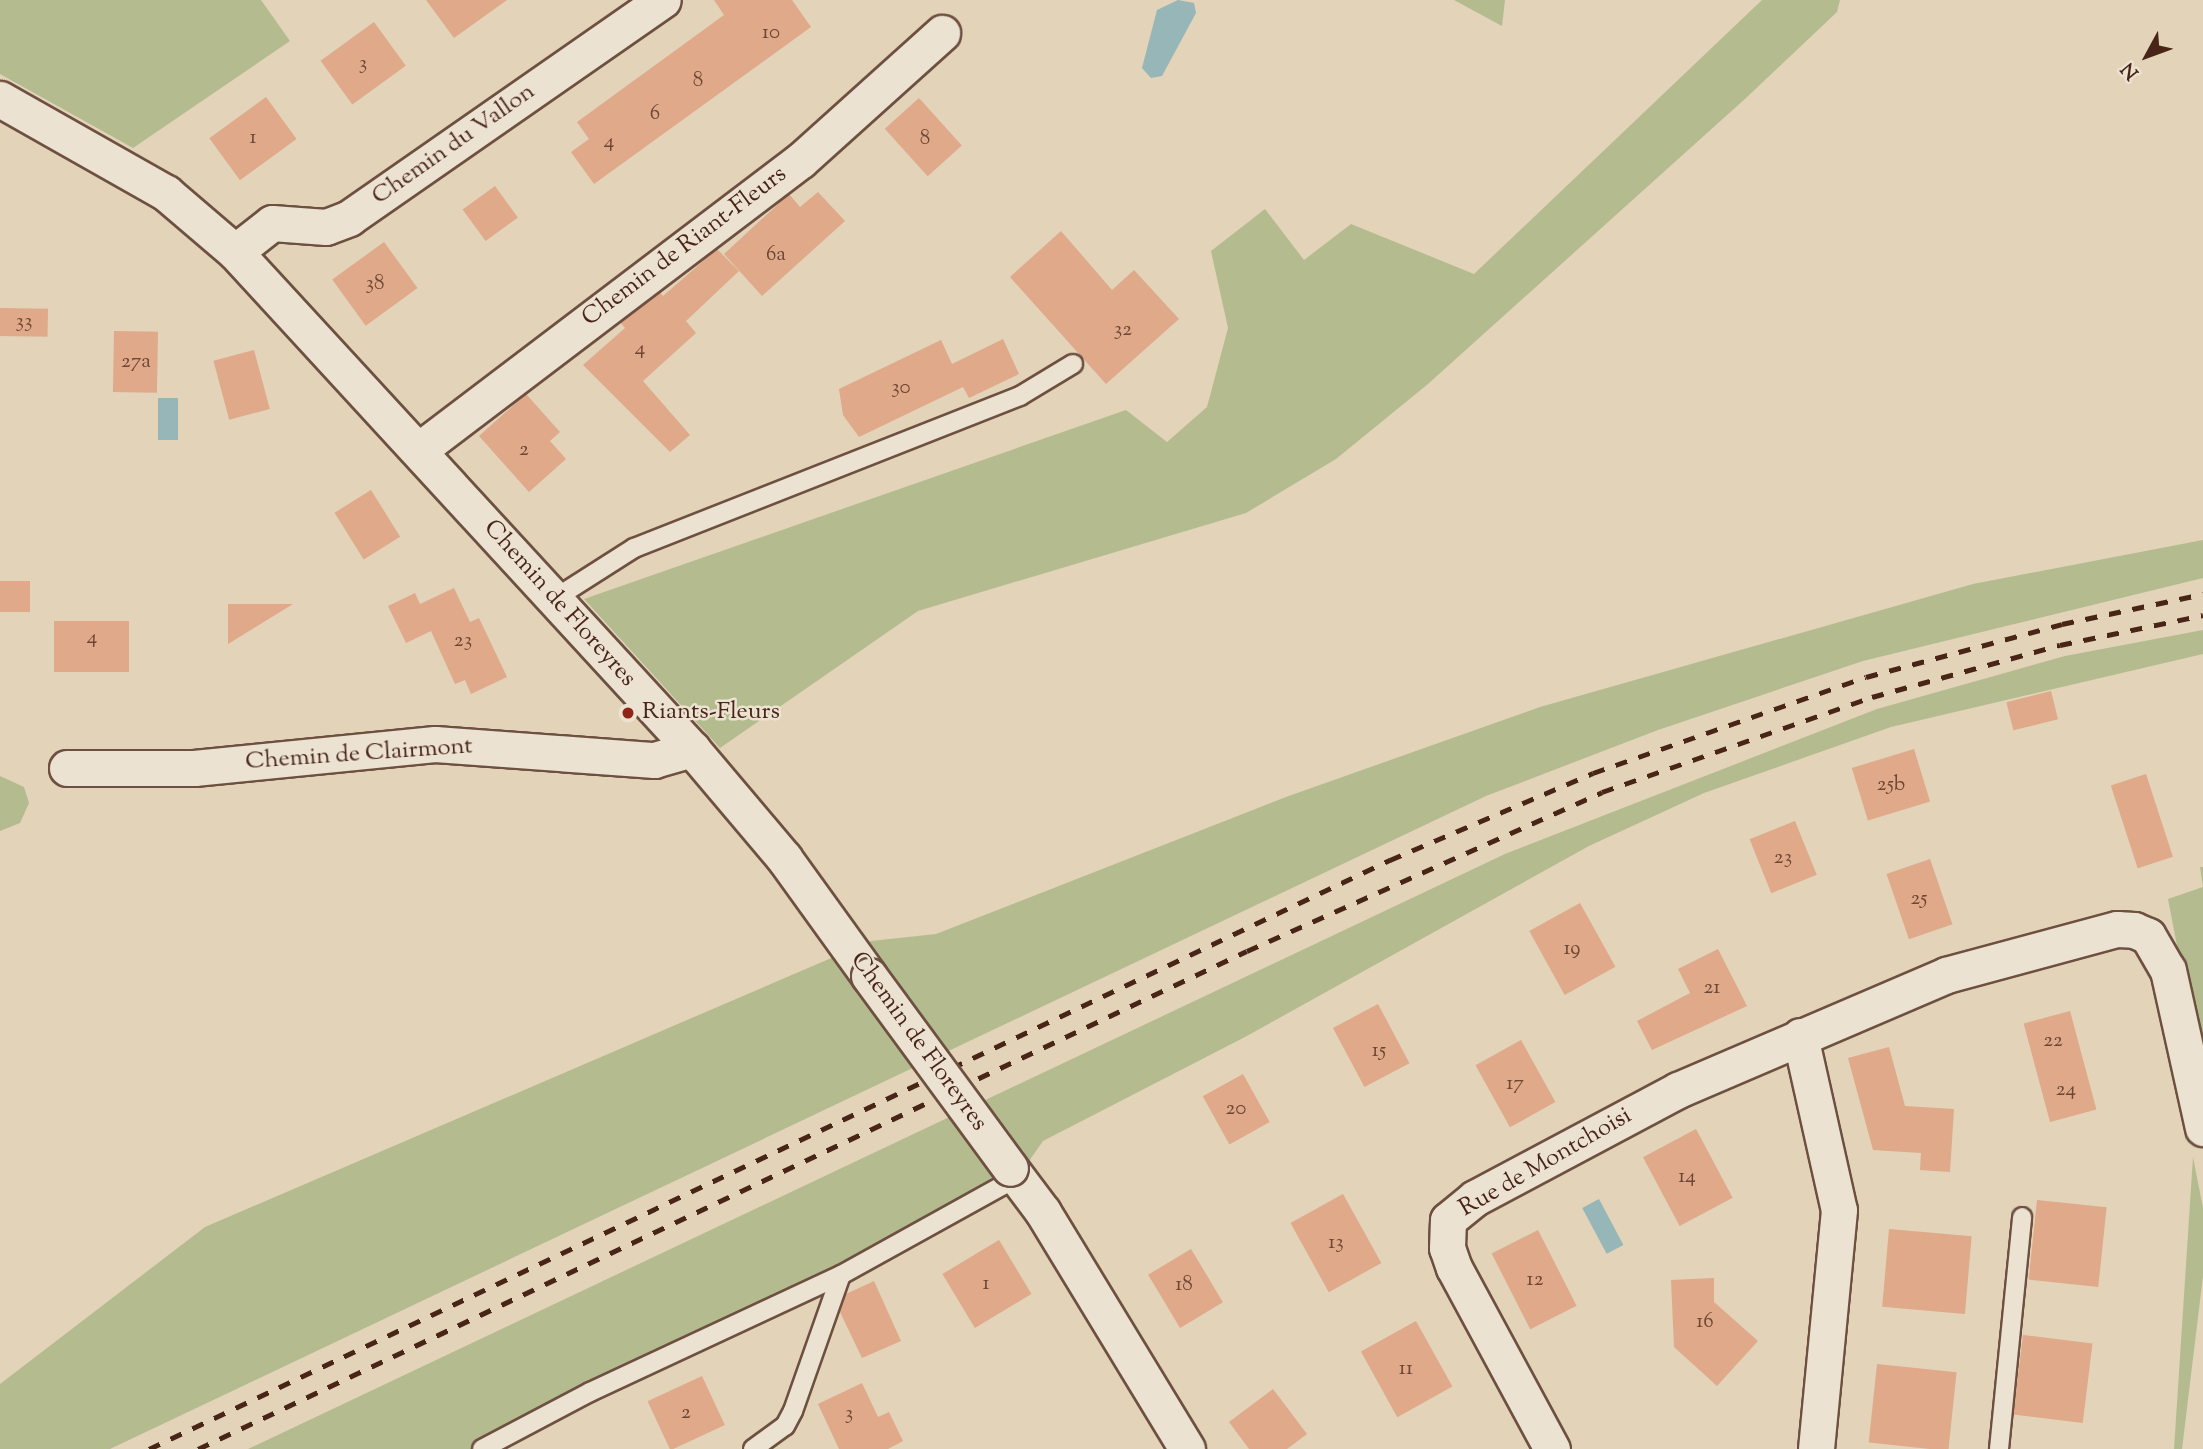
<!DOCTYPE html>
<html>
<head>
<meta charset="utf-8">
<style>
	body { margin:0 }
	#map { position:relative; width:2203px; height:1449px; overflow:hidden; background:#e2d3b9; font-family:"Sorts Mill Goudy",serif }
	div>[style] { position:absolute }
	[style*='--x'] { left:calc(var(--x)*1px); top:calc(var(--y)*1px); width:calc(var(--w)*1px); rotate:calc(var(--a)*1deg) }
	.green>* { inset:0; background:#b4bc8f }
	.water>* { inset:0; background:#96b6b7; transform-origin:0 0 }
	.building>* { inset:0; background:#dfa98a; transform-origin:0 0 }
	.roads { filter:drop-shadow(2px 0 #6e5040) drop-shadow(-2px 0 #6e5040) drop-shadow(0 2px #6e5040) drop-shadow(0 -2px #6e5040) }
	.lane>* { height:18px; margin:-9px; padding:0 9px; transform-origin:9px; border-radius:9px; background:#ece2d2 }
	.street>* { height:35px; margin:-17.5px; padding:0 17.5px; transform-origin:17.5px; border-radius:17.5px; background:#ece2d2 }
	.rail>* { height:5px; margin-top:-2.5px; transform-origin:0; background:repeating-linear-gradient(90deg,#482517 0 12px,transparent 0 24px) }
	.bridges { filter:drop-shadow(2px 0 #6e5040) drop-shadow(-2px 0 #6e5040) drop-shadow(0 2px #6e5040) drop-shadow(0 -2px #6e5040) }
	.street-bridge>* { height:35px; margin:-17.5px; padding:0 17.5px; transform-origin:17.5px; border-radius:17.5px; background:#ece2d2 }
	.dots>* { width:19px; height:19px; translate:-50% -50%; box-sizing:border-box; border:4px solid #ece2d2; border-radius:50% }
	span { translate:-50% -50%; white-space:nowrap; text-align:center; line-height:1.15; -webkit-text-stroke:5px #ece2d2; paint-order:stroke }
	.number-label { font-size:21px; color:#6e4634 }
	.number-label span { -webkit-text-stroke-width:0 }
	.street-label { font-size:24px; color:#482517 }
	.poi-label { font-size:24px; color:#482517 }
	.left { translate:0 -50%; text-align:left }
	.north { position:absolute; left:2112px; top:21px; width:70px; height:70px; -webkit-text-stroke:5px #ece2d2; paint-order:stroke; rotate:229deg; font-size:19px; font-weight:700; line-height:28px; text-align:center; color:#482517 }
	.north::after { content:''; display:block; margin:auto; width:24px; height:32px; background:#482517; clip-path:polygon(50% 0,100% 100%,50% 72%,0 100%) }
</style>
</head>
<body>
<div id="map">
	<div class="green">
		<div style="clip-path:polygon(0 0,261px 0,290px 41px,133px 148px,0 74px)"></div>
		<div style="clip-path:polygon(1454px 0,1505px 0,1502px 26px)"></div>
		<div style="clip-path:polygon(1762px 0,1840px 0,1837px 12px,1746px 98px,1428px 384px,1336px 459px,1246px 513px,918px 611px,720px 748px,584px 599px,1126px 410px,1167px 442px,1207px 407px,1228px 328px,1211px 251px,1265px 209px,1304px 260px,1351px 224px,1474px 274px)"></div>
		<div style="clip-path:polygon(2203px 540px,2203px 578px,1863px 661px,1658px 730px,1486px 796px,110px 1449px,0 1449px,0 1384px,205px 1227px,871px 941px,936px 934px,1286px 797px,1540px 707px,1973px 584px)"></div>
		<div style="clip-path:polygon(2203px 630px,2203px 654px,1891px 727px,1704px 793px,1589px 846px,1245px 1037px,1043px 1141px,1018px 1177px,482px 1449px,248px 1449px,1505px 854px,1877px 709px,2065px 656px)"></div>
		<div style="clip-path:polygon(0 776px,24px 787px,29px 803px,20px 823px,0 831px)"></div>
		<div style="clip-path:polygon(2200px 867px,2203px 867px,2203px 1081px,2168px 899px,2203px 887px)"></div>
		<div style="clip-path:polygon(2193px 1157px,2203px 1208px,2203px 1276px,2182px 1449px,2174px 1449px)"></div>
	</div>
	<div class="water">
		<div style="clip-path:polygon(1178px 0,1194px 3px,1196px 13px,1162px 76px,1151px 78px,1142px 68px,1157px 10px)"></div>
		<div style="left:158px;top:398px;width:20px;height:42px"></div>
		<div style="left:1599px;top:1199px;width:52px;height:19px;rotate:62deg"></div>
	</div>
	<div class="building">
		<div style="clip-path:polygon(426px 0,507px 0,454px 38px)"></div>
		<div style="clip-path:polygon(714px 0,792px 0,811px 27px,594px 184px,571px 152px,589px 139px,577px 122px,724px 15px)"></div>
		<div style="left:374px;top:22px;width:54px;height:66px;rotate:54deg"></div>
		<div style="left:266px;top:97px;width:52px;height:70px;rotate:54deg"></div>
		<div style="left:919px;top:98px;width:64px;height:46px;rotate:48deg"></div>
		<div style="left:495px;top:186px;width:39px;height:40px;rotate:54deg"></div>
		<div style="clip-path:polygon(818px 192px,845px 221px,762px 296px,724px 254px,789px 194px,800px 207px)"></div>
		<div style="clip-path:polygon(1061px 231px,1112px 290px,1134px 270px,1179px 319px,1106px 384px,1010px 277px)"></div>
		<div style="left:384px;top:242px;width:57px;height:64px;rotate:54deg"></div>
		<div style="clip-path:polygon(717px 249px,739px 271px,686px 321px,696px 333px,643px 381px,690px 435px,670px 452px,583px 365px,625px 328px,620px 322px,660px 292px,663px 296px)"></div>
		<div style="left:0;top:308px;width:48px;height:28px;rotate:1deg"></div>
		<div style="left:114px;top:331px;width:44px;height:61px;rotate:1deg"></div>
		<div style="clip-path:polygon(1003px 339px,1019px 374px,969px 398px,963px 387px,859px 437px,843px 415px,839px 389px,941px 340px,952px 364px)"></div>
		<div style="left:254px;top:350px;width:61px;height:42px;rotate:75deg"></div>
		<div style="clip-path:polygon(526px 394px,560px 432px,550px 441px,566px 459px,529px 492px,479px 436px)"></div>
		<div style="left:371px;top:490px;width:55px;height:43px;rotate:58deg"></div>
		<div style="left:0;top:581px;width:30px;height:31px"></div>
		<div style="clip-path:polygon(454px 588px,470px 622px,479px 618px,507px 677px,471px 694px,465px 680px,455px 684px,431px 631px,406px 643px,388px 606px,415px 593px,420px 604px)"></div>
		<div style="clip-path:polygon(228px 604px,293px 604px,228px 644px)"></div>
		<div style="left:54px;top:621px;width:75px;height:51px"></div>
		<div style="left:2051px;top:691px;width:29px;height:46px;rotate:76deg"></div>
		<div style="left:1914px;top:749px;width:55px;height:65px;rotate:73deg"></div>
		<div style="left:2146px;top:774px;width:87px;height:37px;rotate:72deg"></div>
		<div style="left:1795px;top:821px;width:58px;height:49px;rotate:68deg"></div>
		<div style="left:1930px;top:859px;width:69px;height:46px;rotate:71deg"></div>
		<div style="left:1580px;top:903px;width:73px;height:58px;rotate:61deg"></div>
		<div style="clip-path:polygon(1718px 949px,1747px 1006px,1652px 1050px,1637px 1021px,1690px 993px,1678px 969px)"></div>
		<div style="left:1378px;top:1004px;width:67px;height:51px;rotate:62deg"></div>
		<div style="left:2070px;top:1011px;width:102px;height:48px;rotate:75deg"></div>
		<div style="left:1521px;top:1040px;width:71px;height:52px;rotate:61deg"></div>
		<div style="clip-path:polygon(1889px 1047px,1905px 1106px,1954px 1109px,1950px 1172px,1920px 1170px,1921px 1153px,1873px 1150px,1848px 1058px)"></div>
		<div style="left:1243px;top:1074px;width:55px;height:46px;rotate:61deg"></div>
		<div style="left:1696px;top:1129px;width:78px;height:60px;rotate:62deg"></div>
		<div style="left:1343px;top:1194px;width:79px;height:60px;rotate:61deg"></div>
		<div style="left:2037px;top:1200px;width:70px;height:80px;rotate:6deg"></div>
		<div style="left:1889px;top:1229px;width:83px;height:78px;rotate:5deg"></div>
		<div style="left:1538px;top:1230px;width:85px;height:52px;rotate:63deg"></div>
		<div style="left:999px;top:1240px;width:63px;height:66px;rotate:59deg"></div>
		<div style="left:1191px;top:1249px;width:62px;height:50px;rotate:59deg"></div>
		<div style="clip-path:polygon(1714px 1278px,1714px 1302px,1758px 1341px,1717px 1386px,1674px 1347px,1671px 1280px)"></div>
		<div style="clip-path:polygon(874px 1281px,901px 1341px,862px 1358px,840px 1312px,846px 1294px)"></div>
		<div style="left:1416px;top:1321px;width:75px;height:63px;rotate:61deg"></div>
		<div style="left:2023px;top:1335px;width:70px;height:80px;rotate:7deg"></div>
		<div style="left:1877px;top:1364px;width:80px;height:79px;rotate:6deg"></div>
		<div style="left:702px;top:1376px;width:54px;height:60px;rotate:65deg"></div>
		<div style="clip-path:polygon(862px 1383px,878px 1417px,889px 1412px,903px 1441px,888px 1449px,839px 1449px,818px 1404px)"></div>
		<div style="clip-path:polygon(1273px 1389px,1307px 1434px,1287px 1449px,1249px 1449px,1229px 1422px)"></div>
	</div>
	<div class="roads">
		<div class="lane">
			<div style="--x:554;--y:599;--w:95;--a:-32.5"></div>
			<div style="--x:634;--y:548;--w:415;--a:-21.5"></div>
			<div style="--x:1020;--y:396;--w:62;--a:-31.1"></div>
			<div style="--x:482;--y:1449;--w:122;--a:-27.8"></div>
			<div style="--x:590;--y:1392;--w:277;--a:-25"></div>
			<div style="--x:753;--y:1449;--w:39;--a:-36"></div>
			<div style="--x:785;--y:1426;--w:17;--a:-62"></div>
			<div style="--x:793;--y:1411;--w:144;--a:-70.6"></div>
			<div style="--x:841;--y:1275;--w:202;--a:-29"></div>
			<div style="--x:1999;--y:1449;--w:233;--a:-84.3"></div>
		</div>
		<div class="street">
			<div style="--x:0;--y:99;--w:191;--a:29.5"></div>
			<div style="--x:166;--y:193;--w:91;--a:40.5"></div>
			<div style="--x:235;--y:252;--w:675;--a:47.4"></div>
			<div style="--x:692;--y:749;--w:143;--a:49.8"></div>
			<div style="--x:784;--y:858;--w:145;--a:54.2"></div>
			<div style="--x:235;--y:252;--w:47;--a:-38.1"></div>
			<div style="--x:272;--y:223;--w:54;--a:4.2"></div>
			<div style="--x:326;--y:227;--w:25;--a:-21"></div>
			<div style="--x:349;--y:218;--w:382;--a:-34.8"></div>
			<div style="--x:419;--y:450;--w:480;--a:-37.2"></div>
			<div style="--x:801;--y:160;--w:190;--a:-42"></div>
			<div style="--x:67;--y:768;--w:127;--a:0"></div>
			<div style="--x:194;--y:768;--w:242;--a:-5.7"></div>
			<div style="--x:435;--y:744;--w:220;--a:4.2"></div>
			<div style="--x:654;--y:760;--w:40;--a:-16"></div>
			<div style="--x:1800;--y:1036;--w:178;--a:77.4"></div>
			<div style="--x:1839;--y:1210;--w:240;--a:95.5"></div>
			<div style="--x:1010;--y:1168;--w:55;--a:53.1"></div>
			<div style="--x:1043;--y:1212;--w:277;--a:58.7"></div>
			<div style="--x:1552;--y:1449;--w:206;--a:-118.4"></div>
			<div style="--x:1454;--y:1268;--w:21;--a:-109"></div>
			<div style="--x:1447;--y:1248;--w:28;--a:-88"></div>
			<div style="--x:1448;--y:1220;--w:35;--a:-39"></div>
			<div style="--x:1475;--y:1198;--w:230;--a:-28"></div>
			<div style="--x:1678;--y:1090;--w:292;--a:-23.2"></div>
			<div style="--x:1946;--y:975;--w:177;--a:-15.1"></div>
			<div style="--x:2117;--y:929;--w:17;--a:3"></div>
			<div style="--x:2134;--y:930;--w:15;--a:23"></div>
			<div style="--x:2148;--y:936;--w:39;--a:60"></div>
			<div style="--x:2168;--y:970;--w:162;--a:77.5"></div>
		</div>
	</div>
	<div class="rail">
		<div style="--x:149;--y:1449;--w:1374;--a:-25.39"></div>
		<div style="--x:1390;--y:860;--w:221;--a:-23.2"></div>
		<div style="--x:1593;--y:773;--w:289;--a:-19.4"></div>
		<div style="--x:1866;--y:677;--w:203;--a:-15.1"></div>
		<div style="--x:2062;--y:624;--w:144;--a:-12"></div>
		<div style="--x:198;--y:1449;--w:1161;--a:-25.4"></div>
		<div style="--x:1247;--y:951;--w:389;--a:-24.1"></div>
		<div style="--x:1602;--y:792;--w:286;--a:-19.4"></div>
		<div style="--x:1872;--y:697;--w:195;--a:-15.5"></div>
		<div style="--x:2060;--y:645;--w:146;--a:-11.8"></div>
	</div>
	<div class="bridges">
		<div class="street-bridge">
			<div style="--x:869;--y:976;--w:238;--a:53.7"></div>
		</div>
	</div>
	<div class="dots">
		<div style="left:628px;top:713px;background:#8f2418"></div>
	</div>
	<div class="number-label">
		<span style="left:771px;top:33px">10</span>
		<span style="left:363px;top:64px">3</span>
		<span style="left:698px;top:81px">8</span>
		<span style="left:655px;top:114px">6</span>
		<span style="left:253px;top:138px">1</span>
		<span style="left:925px;top:139px">8</span>
		<span style="left:609px;top:142px">4</span>
		<span style="left:776px;top:255px">6a</span>
		<span style="left:375px;top:284px">38</span>
		<span style="left:24px;top:322px">33</span>
		<span style="left:1123px;top:330px">32</span>
		<span style="left:640px;top:349px">4</span>
		<span style="left:136px;top:362px">27a</span>
		<span style="left:901px;top:388px">30</span>
		<span style="left:524px;top:450px">2</span>
		<span style="left:92px;top:638px">4</span>
		<span style="left:463px;top:641px">23</span>
		<span style="left:1891px;top:785px">25b</span>
		<span style="left:1783px;top:858px">23</span>
		<span style="left:1919px;top:899px">25</span>
		<span style="left:1572px;top:949px">19</span>
		<span style="left:1712px;top:988px">21</span>
		<span style="left:2053px;top:1041px">22</span>
		<span style="left:1379px;top:1051px">15</span>
		<span style="left:1515px;top:1084px">17</span>
		<span style="left:2066px;top:1090px">24</span>
		<span style="left:1236px;top:1109px">20</span>
		<span style="left:1687px;top:1177px">14</span>
		<span style="left:1336px;top:1243px">13</span>
		<span style="left:1535px;top:1280px">12</span>
		<span style="left:986px;top:1284px">1</span>
		<span style="left:1184px;top:1285px">18</span>
		<span style="left:1705px;top:1322px">16</span>
		<span style="left:1406px;top:1369px">11</span>
		<span style="left:686px;top:1413px">2</span>
		<span style="left:849px;top:1414px">3</span>
	</div>
	<div class="street-label">
		<span style="left:454px;top:145px;rotate:-35deg">Chemin du Vallon</span>
		<span style="left:685px;top:247px;rotate:-37deg">Chemin de Riant-Fleurs</span>
		<span style="left:559px;top:604px;rotate:48deg">Chemin de Floreyres</span>
		<span style="left:359px;top:755px;rotate:-4deg">Chemin de Clairmont</span>
		<span style="left:918px;top:1042px;rotate:54deg">Chemin de Floreyres</span>
		<span style="left:1546px;top:1163px;rotate:-30deg">Rue de Montchoisi</span>
	</div>
	<div class="poi-label">
		<span class="left" style="left:642px;top:713px">Riants-Fleurs</span>
	</div>
	<div class="north">N</div>
</div>
</body>
</html>
